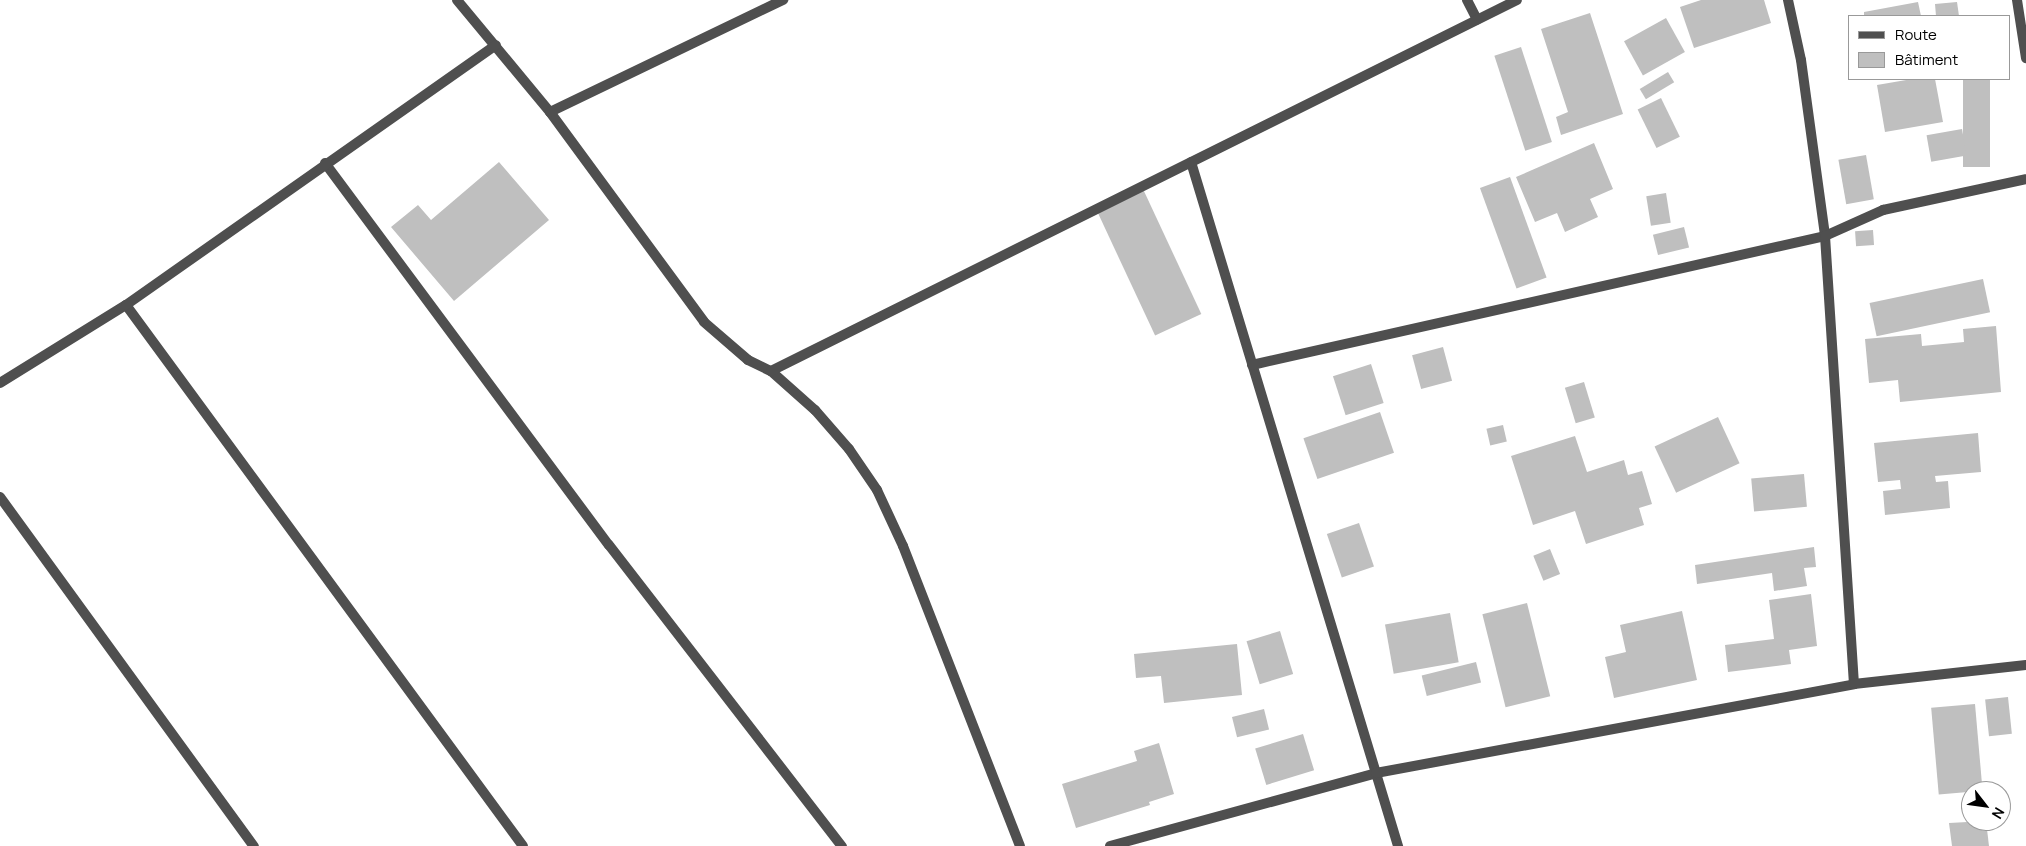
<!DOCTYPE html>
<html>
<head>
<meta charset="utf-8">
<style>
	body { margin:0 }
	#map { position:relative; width:2026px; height:846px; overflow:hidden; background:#fff; font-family:Manrope,sans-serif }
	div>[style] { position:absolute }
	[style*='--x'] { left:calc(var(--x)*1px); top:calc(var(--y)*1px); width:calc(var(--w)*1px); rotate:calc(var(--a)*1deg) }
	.building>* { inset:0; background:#bfbfbf; transform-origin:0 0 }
	.street>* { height:10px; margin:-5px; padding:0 5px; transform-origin:5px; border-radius:5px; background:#4f4f4f }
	span { translate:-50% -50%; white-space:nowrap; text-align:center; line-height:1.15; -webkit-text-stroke:4px #fff; paint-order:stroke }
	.legend { position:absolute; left:1848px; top:15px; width:162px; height:65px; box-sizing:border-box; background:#fff; border:1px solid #999; margin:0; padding:6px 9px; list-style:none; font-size:15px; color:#000 }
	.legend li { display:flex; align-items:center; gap:10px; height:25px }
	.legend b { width:25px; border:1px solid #999 }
	.north { position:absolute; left:1961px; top:781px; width:50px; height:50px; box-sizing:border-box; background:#fff; border:1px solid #999; border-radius:50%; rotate:120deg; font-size:14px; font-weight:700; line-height:20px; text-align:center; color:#000 }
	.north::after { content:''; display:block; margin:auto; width:18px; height:22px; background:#000; clip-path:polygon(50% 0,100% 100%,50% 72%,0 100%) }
</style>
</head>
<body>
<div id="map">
	<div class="building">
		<div style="clip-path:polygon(1701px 0,1764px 0,1771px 23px,1694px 48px,1680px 7px)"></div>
		<div style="clip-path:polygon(1918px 2px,1921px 16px,1864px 16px,1864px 12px)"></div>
		<div style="clip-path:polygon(1957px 2px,1959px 16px,1936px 16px,1935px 4px)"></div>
		<div style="clip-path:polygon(1590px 13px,1623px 114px,1561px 135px,1556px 117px,1568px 112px,1541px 29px)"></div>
		<div style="left:1666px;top:18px;width:39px;height:48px;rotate:61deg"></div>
		<div style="left:1521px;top:47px;width:100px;height:28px;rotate:72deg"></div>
		<div style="left:1668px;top:72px;width:12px;height:33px;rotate:59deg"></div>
		<div style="clip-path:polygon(1912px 79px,1935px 79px,1943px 122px,1885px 132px,1877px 85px)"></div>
		<div style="left:1963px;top:79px;width:27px;height:88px"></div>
		<div style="left:1661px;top:98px;width:43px;height:26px;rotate:64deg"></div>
		<div style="left:1962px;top:129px;width:27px;height:36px;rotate:80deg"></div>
		<div style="clip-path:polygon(1594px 143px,1613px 189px,1590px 199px,1598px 217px,1565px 232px,1557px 213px,1535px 222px,1516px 177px)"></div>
		<div style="left:1866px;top:155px;width:45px;height:28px;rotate:80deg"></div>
		<div style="clip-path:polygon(499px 162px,549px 220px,454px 301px,391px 227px,418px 205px,431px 220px)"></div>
		<div style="left:1510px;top:177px;width:107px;height:32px;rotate:70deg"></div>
		<div style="left:1143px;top:189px;width:138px;height:51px;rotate:65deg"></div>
		<div style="left:1666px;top:193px;width:30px;height:20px;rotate:81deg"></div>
		<div style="left:1684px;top:227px;width:21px;height:32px;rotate:76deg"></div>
		<div style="left:1873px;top:230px;width:15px;height:18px;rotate:86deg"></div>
		<div style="left:1983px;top:279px;width:34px;height:116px;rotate:78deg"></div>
		<div style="clip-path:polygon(1996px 326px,2001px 392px,1900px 402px,1898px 380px,1869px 383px,1865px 339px,1921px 334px,1922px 346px,1964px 342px,1963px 329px)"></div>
		<div style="left:1443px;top:347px;width:35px;height:32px;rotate:75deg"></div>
		<div style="left:1371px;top:364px;width:41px;height:40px;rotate:72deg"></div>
		<div style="left:1584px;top:382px;width:37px;height:20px;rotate:73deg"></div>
		<div style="left:1380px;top:412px;width:43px;height:81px;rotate:71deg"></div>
		<div style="left:1718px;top:417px;width:51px;height:70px;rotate:65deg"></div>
		<div style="left:1503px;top:425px;width:17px;height:17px;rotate:77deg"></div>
		<div style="clip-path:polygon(1978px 433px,1981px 472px,1935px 476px,1936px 482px,1948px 481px,1950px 508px,1885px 515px,1883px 491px,1901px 489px,1900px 480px,1878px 482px,1874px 443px)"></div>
		<div style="clip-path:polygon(1575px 436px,1587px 472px,1624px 460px,1628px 475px,1642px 471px,1652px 504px,1639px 508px,1644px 525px,1586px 544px,1575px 511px,1533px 525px,1511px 456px)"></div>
		<div style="left:1804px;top:474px;width:33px;height:53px;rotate:85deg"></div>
		<div style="left:1359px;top:523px;width:46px;height:34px;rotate:71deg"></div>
		<div style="clip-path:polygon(1814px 547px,1816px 567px,1804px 568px,1807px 586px,1774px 591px,1772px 573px,1697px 584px,1695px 565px)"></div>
		<div style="left:1550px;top:549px;width:27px;height:18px;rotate:68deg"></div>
		<div style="clip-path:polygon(1811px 594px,1817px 646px,1789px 650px,1791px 664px,1728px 672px,1725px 645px,1774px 639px,1769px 600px)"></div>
		<div style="left:1527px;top:603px;width:96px;height:46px;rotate:76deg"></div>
		<div style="clip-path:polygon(1682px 611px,1697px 680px,1614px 698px,1605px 657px,1626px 652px,1620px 625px)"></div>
		<div style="left:1450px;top:613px;width:50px;height:66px;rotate:80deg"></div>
		<div style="left:1280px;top:631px;width:45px;height:35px;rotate:73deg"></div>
		<div style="clip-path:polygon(1237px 644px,1242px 695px,1164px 703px,1161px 676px,1136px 678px,1134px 654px)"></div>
		<div style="left:1476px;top:662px;width:21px;height:56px;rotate:76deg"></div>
		<div style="left:2008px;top:697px;width:37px;height:23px;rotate:84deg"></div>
		<div style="left:1975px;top:704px;width:87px;height:44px;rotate:85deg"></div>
		<div style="left:1264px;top:709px;width:21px;height:33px;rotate:76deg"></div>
		<div style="left:1303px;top:734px;width:38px;height:50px;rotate:73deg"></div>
		<div style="clip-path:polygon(1159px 743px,1174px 794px,1149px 802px,1150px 805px,1076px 828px,1062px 784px,1137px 761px,1134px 751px)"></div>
		<div style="clip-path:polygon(1986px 821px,1989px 846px,1952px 846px,1949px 823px)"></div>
	</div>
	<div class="street">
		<div style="--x:457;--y:0;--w:146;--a:50.3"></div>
		<div style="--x:550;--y:112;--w:260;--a:53.7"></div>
		<div style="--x:704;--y:322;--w:58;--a:40.8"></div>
		<div style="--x:748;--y:360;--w:25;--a:26"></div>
		<div style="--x:771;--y:371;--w:59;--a:41.6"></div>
		<div style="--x:815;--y:410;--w:52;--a:48.9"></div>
		<div style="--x:849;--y:449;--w:50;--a:55.7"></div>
		<div style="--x:877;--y:490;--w:62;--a:65.1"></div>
		<div style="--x:903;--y:546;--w:322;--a:68.7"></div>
		<div style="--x:1467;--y:0;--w:22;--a:63"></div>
		<div style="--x:1788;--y:0;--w:61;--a:77.8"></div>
		<div style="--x:1801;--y:60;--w:178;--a:82.2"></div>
		<div style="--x:1825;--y:236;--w:449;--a:86.3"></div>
		<div style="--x:2017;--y:0;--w:59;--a:81.2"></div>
		<div style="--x:550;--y:112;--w:259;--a:-25.7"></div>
		<div style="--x:1191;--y:162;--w:715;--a:73.16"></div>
		<div style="--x:325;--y:163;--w:476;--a:53.4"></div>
		<div style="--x:609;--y:545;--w:381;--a:52.3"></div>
		<div style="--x:126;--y:305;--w:671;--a:53.73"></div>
		<div style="--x:1252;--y:365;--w:587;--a:-12.69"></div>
		<div style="--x:1825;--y:236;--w:64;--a:-24.1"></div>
		<div style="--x:1883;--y:210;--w:146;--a:-12.2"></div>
		<div style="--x:771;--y:371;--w:833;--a:-26.44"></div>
		<div style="--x:0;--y:383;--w:148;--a:-31.8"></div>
		<div style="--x:126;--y:305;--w:452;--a:-35.1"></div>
		<div style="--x:0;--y:497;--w:432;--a:54"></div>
		<div style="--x:1110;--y:846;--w:276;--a:-15.3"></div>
		<div style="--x:1376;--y:773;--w:486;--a:-10.5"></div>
		<div style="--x:1854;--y:684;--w:173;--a:-6.3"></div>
	</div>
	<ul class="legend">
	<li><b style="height:6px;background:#4f4f4f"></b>Route</li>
	<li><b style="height:14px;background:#bfbfbf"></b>Bâtiment</li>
	</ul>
	<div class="north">N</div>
</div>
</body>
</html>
